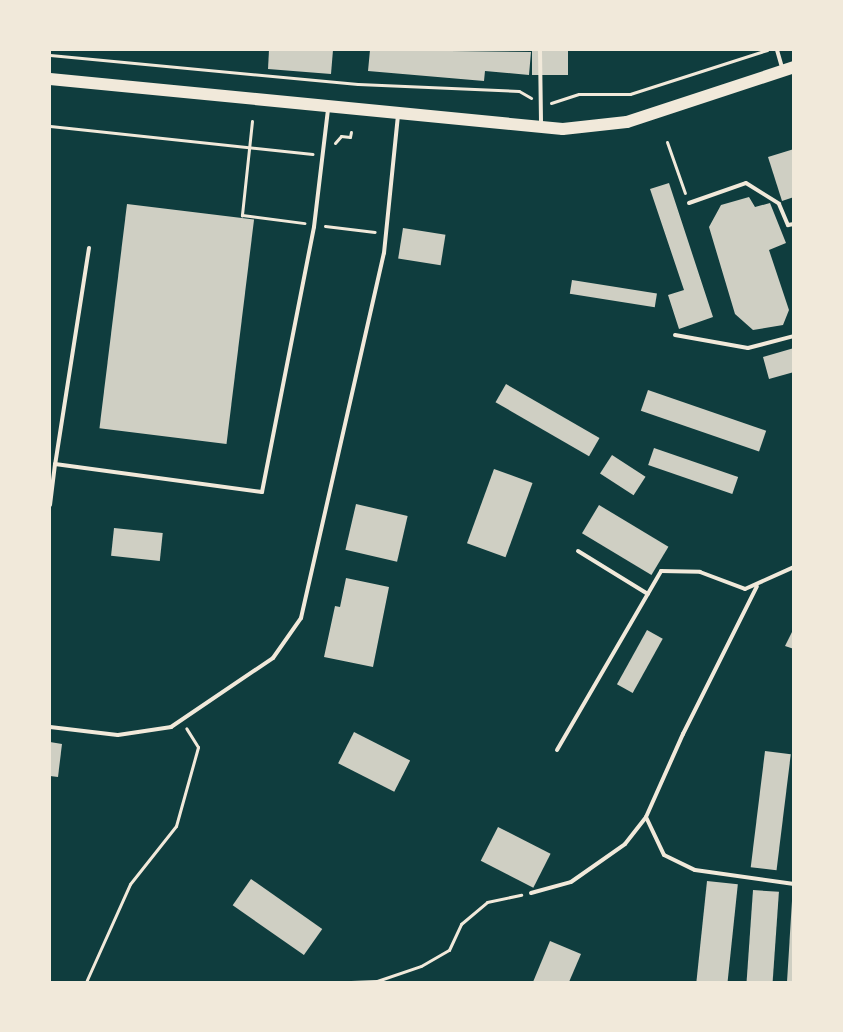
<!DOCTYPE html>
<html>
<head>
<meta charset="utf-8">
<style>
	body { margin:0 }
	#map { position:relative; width:843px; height:1032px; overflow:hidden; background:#0f3d3e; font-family:"Golos Text",sans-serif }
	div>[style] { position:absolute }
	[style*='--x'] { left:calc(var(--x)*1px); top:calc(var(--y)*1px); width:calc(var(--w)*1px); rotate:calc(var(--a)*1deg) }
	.building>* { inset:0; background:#cfcfc3; transform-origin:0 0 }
	.path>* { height:3px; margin:-1.5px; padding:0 1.5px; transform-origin:1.5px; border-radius:1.5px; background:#f1e9da }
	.service>* { height:4px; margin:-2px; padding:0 2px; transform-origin:2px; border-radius:2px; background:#f1e9da }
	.secondary>* { height:12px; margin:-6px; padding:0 6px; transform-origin:6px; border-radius:6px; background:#f1e9da }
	span { translate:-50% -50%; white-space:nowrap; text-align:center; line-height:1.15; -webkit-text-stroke:4.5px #f1e9da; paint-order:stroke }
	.frame { position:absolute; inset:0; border:51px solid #f1e9da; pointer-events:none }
</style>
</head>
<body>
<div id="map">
	<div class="building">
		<div style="clip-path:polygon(269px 50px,333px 50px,331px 74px,268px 69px)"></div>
		<div style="clip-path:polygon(370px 50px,531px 52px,529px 75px,485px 71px,484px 81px,368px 71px)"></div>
		<div style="left:532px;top:50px;width:36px;height:25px"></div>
		<div style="clip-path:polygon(794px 149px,794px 197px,782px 201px,768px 157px)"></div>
		<div style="clip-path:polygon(669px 183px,713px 317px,679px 329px,668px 295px,684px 290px,650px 189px)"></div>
		<div style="clip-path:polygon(749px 197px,755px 207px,770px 203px,786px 243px,769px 250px,789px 310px,783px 325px,753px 330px,735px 314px,709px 227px,721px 205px)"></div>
		<div style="left:127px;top:204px;width:128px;height:226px;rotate:7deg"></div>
		<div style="left:403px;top:228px;width:43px;height:31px;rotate:9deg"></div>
		<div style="left:572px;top:280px;width:86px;height:14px;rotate:9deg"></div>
		<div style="clip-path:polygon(794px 348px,794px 372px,769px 379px,763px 357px)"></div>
		<div style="left:506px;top:384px;width:108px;height:21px;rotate:30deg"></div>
		<div style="left:648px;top:390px;width:125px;height:22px;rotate:19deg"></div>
		<div style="left:654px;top:448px;width:89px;height:18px;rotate:19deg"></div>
		<div style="left:612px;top:455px;width:40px;height:22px;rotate:33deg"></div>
		<div style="left:494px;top:469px;width:41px;height:79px;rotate:20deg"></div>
		<div style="left:356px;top:504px;width:53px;height:47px;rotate:13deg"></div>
		<div style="left:599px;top:505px;width:81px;height:33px;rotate:31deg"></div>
		<div style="left:114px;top:528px;width:49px;height:28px;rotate:6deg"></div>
		<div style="clip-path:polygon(346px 578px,389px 587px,373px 667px,324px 657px,335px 606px,340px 607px)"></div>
		<div style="clip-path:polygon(794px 628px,794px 649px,785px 646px)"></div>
		<div style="left:647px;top:630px;width:18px;height:62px;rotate:29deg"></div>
		<div style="left:354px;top:732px;width:63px;height:35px;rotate:27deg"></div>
		<div style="clip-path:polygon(50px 742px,62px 744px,58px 777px,50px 776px)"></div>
		<div style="left:765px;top:751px;width:26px;height:117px;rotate:7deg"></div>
		<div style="left:498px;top:827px;width:59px;height:38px;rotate:27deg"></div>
		<div style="left:251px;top:879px;width:87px;height:32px;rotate:35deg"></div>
		<div style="left:707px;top:881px;width:31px;height:102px;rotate:6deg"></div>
		<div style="left:753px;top:890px;width:26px;height:92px;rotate:4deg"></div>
		<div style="clip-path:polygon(792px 901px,794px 982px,787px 982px)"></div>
		<div style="clip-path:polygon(550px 941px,581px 954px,569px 982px,533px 982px)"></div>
	</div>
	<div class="path">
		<div style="--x:50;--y:55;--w:309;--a:5.4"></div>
		<div style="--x:358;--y:84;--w:161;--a:2.5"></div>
		<div style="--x:519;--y:91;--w:14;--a:30"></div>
		<div style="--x:551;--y:103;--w:29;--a:-18"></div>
		<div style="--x:579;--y:94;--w:51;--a:0"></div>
		<div style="--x:630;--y:94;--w:144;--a:-17.8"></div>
		<div style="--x:252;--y:121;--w:95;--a:96.1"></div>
		<div style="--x:242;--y:215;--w:63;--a:7.4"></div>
		<div style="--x:50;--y:126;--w:264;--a:6.1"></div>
		<div style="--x:667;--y:142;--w:54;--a:70.6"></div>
		<div style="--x:335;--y:143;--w:9;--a:-49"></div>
		<div style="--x:341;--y:136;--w:9;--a:6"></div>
		<div style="--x:350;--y:137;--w:5;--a:-79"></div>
		<div style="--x:325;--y:226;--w:50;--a:6.8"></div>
		<div style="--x:86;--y:982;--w:107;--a:-65.8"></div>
		<div style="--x:130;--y:884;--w:74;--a:-51.6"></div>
		<div style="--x:176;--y:826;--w:82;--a:-74.4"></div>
		<div style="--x:198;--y:747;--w:22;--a:-122"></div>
		<div style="--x:351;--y:982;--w:26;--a:-2"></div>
		<div style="--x:377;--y:981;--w:46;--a:-18.8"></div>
		<div style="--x:421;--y:966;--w:32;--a:-30"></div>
		<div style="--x:449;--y:950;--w:29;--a:-65"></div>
		<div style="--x:461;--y:924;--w:34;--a:-40"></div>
		<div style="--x:487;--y:902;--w:35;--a:-12"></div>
	</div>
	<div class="service">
		<div style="--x:540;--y:50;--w:74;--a:89.2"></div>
		<div style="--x:777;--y:50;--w:18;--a:74"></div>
		<div style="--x:689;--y:203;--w:60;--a:-19.3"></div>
		<div style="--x:746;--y:183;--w:39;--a:32"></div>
		<div style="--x:779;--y:204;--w:23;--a:67"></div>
		<div style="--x:788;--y:225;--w:6;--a:-9"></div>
		<div style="--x:89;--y:248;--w:219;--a:98.9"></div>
		<div style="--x:55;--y:464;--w:209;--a:7.7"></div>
		<div style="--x:262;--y:492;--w:270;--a:-78.9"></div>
		<div style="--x:314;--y:227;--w:119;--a:-83.2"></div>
		<div style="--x:675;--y:335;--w:74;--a:10.1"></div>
		<div style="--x:748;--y:348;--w:48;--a:-14.6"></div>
		<div style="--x:50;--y:505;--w:41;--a:-83"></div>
		<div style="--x:578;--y:551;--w:82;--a:31.6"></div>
		<div style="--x:50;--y:727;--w:68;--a:6.7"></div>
		<div style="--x:118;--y:735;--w:54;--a:-8.6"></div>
		<div style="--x:171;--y:727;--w:123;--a:-34.1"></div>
		<div style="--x:273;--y:658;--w:49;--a:-55"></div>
		<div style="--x:301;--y:618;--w:374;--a:-77.2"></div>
		<div style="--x:384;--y:253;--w:139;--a:-84.2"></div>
		<div style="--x:557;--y:750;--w:207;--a:-59.8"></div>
		<div style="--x:661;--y:571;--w:39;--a:1"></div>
		<div style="--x:700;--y:572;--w:48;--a:20.7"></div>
		<div style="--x:745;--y:589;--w:54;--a:-24.2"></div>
		<div style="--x:646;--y:817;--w:42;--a:64.7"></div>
		<div style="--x:664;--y:855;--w:34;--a:26"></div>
		<div style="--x:695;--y:870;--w:100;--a:8"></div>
		<div style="--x:531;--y:893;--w:41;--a:-15.4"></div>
		<div style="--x:571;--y:882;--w:66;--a:-35.1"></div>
		<div style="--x:625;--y:844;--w:34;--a:-52"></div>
		<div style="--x:646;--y:817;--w:91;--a:-66"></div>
		<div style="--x:683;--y:734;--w:165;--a:-63.4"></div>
	</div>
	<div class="secondary">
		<div style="--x:50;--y:79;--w:515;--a:5.57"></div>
		<div style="--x:563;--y:129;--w:64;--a:-6.2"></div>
		<div style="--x:627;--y:122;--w:176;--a:-18.2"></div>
	</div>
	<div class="frame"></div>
</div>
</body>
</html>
